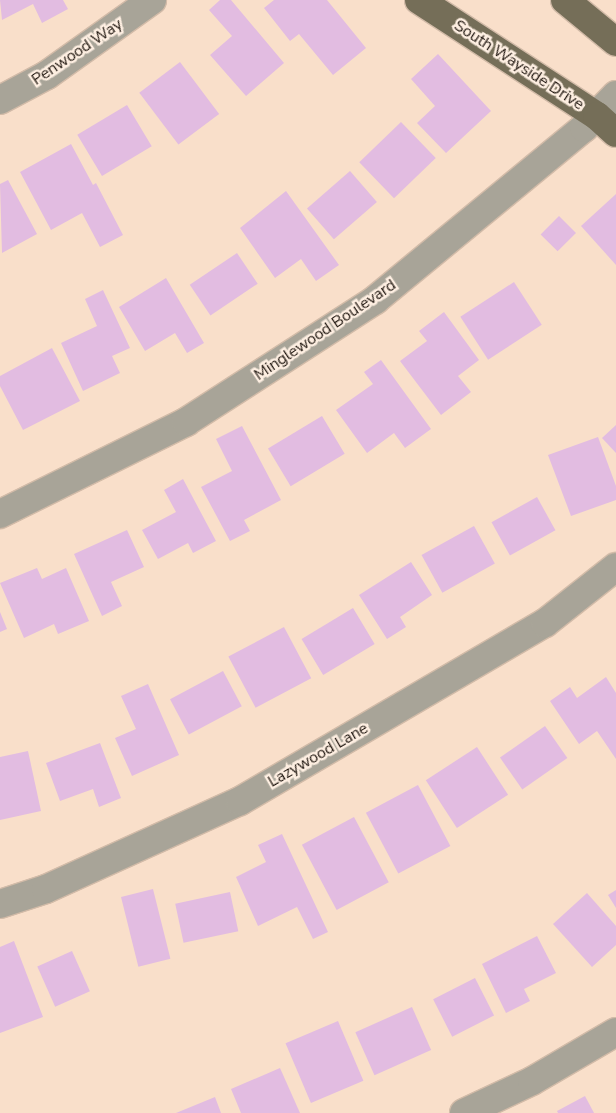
<!DOCTYPE html>
<html>
<head>
<meta charset="utf-8">
<style>
	body { margin:0 }
	#map { position:relative; width:616px; height:1113px; overflow:hidden; background:#f9dfca; font-family:"Nunito Sans",sans-serif }
	div>[style] { position:absolute }
	[style*='--x'] { left:calc(var(--x)*1px); top:calc(var(--y)*1px); width:calc(var(--w)*1px); rotate:calc(var(--a)*1deg) }
	.building>* { inset:0; background:#e2bce1; transform-origin:0 0 }
	.roads { filter:drop-shadow(1px 0 #d2bba8) drop-shadow(-1px 0 #d2bba8) drop-shadow(0 1px #d2bba8) drop-shadow(0 -1px #d2bba8) }
	.minor>* { height:28px; margin:-14px; padding:0 14px; transform-origin:14px; border-radius:14px; background:#a8a498 }
	.major>* { height:28px; margin:-14px; padding:0 14px; transform-origin:14px; border-radius:14px; background:#756e58 }
	span { translate:-50% -50%; white-space:nowrap; text-align:center; line-height:1.15; -webkit-text-stroke:5px #feefe2; paint-order:stroke }
	.street-label { font-size:16px; color:#1f160f }
</style>
</head>
<body>
<div id="map">
	<div class="building">
		<div style="clip-path:polygon(0 0,63px 0,68px 9px,42px 23px,33px 4px,2px 20px)"></div>
		<div style="clip-path:polygon(220px 0,231px 0,284px 63px,246px 96px,210px 55px,232px 36px,209px 10px)"></div>
		<div style="clip-path:polygon(274px 0,327px 0,366px 48px,333px 75px,299px 34px,290px 41px,264px 8px)"></div>
		<div style="clip-path:polygon(438px 54px,491px 111px,446px 153px,417px 123px,435px 106px,411px 79px)"></div>
		<div style="left:180px;top:62px;width:65px;height:51px;rotate:53deg"></div>
		<div style="left:127px;top:105px;width:48px;height:58px;rotate:59deg"></div>
		<div style="left:401px;top:122px;width:50px;height:58px;rotate:46deg"></div>
		<div style="clip-path:polygon(71px 144px,93px 185px,96px 183px,123px 235px,100px 247px,82px 213px,51px 230px,20px 172px)"></div>
		<div style="left:350px;top:171px;width:41px;height:57px;rotate:49deg"></div>
		<div style="clip-path:polygon(8px 180px,37px 234px,2px 253px,0 184px)"></div>
		<div style="clip-path:polygon(286px 191px,339px 265px,316px 281px,301px 259px,275px 278px,240px 228px)"></div>
		<div style="clip-path:polygon(616px 194px,616px 265px,581px 226px)"></div>
		<div style="left:559px;top:216px;width:24px;height:26px;rotate:45deg"></div>
		<div style="left:237px;top:253px;width:37px;height:57px;rotate:56deg"></div>
		<div style="clip-path:polygon(166px 278px,204px 343px,187px 353px,175px 333px,145px 351px,119px 307px)"></div>
		<div style="left:514px;top:282px;width:51px;height:64px;rotate:57deg"></div>
		<div style="clip-path:polygon(103px 290px,130px 348px,112px 356px,120px 373px,83px 391px,61px 343px,97px 326px,85px 299px)"></div>
		<div style="clip-path:polygon(444px 312px,479px 360px,458px 376px,471px 392px,441px 415px,400px 361px,427px 341px,419px 331px)"></div>
		<div style="clip-path:polygon(52px 348px,80px 401px,23px 430px,0 386px,0 376px)"></div>
		<div style="clip-path:polygon(381px 360px,431px 429px,405px 448px,394px 433px,367px 453px,336px 410px,373px 384px,364px 372px)"></div>
		<div style="left:322px;top:416px;width:44px;height:63px;rotate:59deg"></div>
		<div style="clip-path:polygon(616px 425px,616px 453px,602px 438px)"></div>
		<div style="clip-path:polygon(242px 426px,281px 500px,244px 520px,250px 531px,230px 541px,201px 487px,232px 471px,216px 439px)"></div>
		<div style="clip-path:polygon(598px 437px,616px 486px,616px 500px,571px 516px,548px 455px)"></div>
		<div style="clip-path:polygon(183px 479px,216px 541px,193px 553px,188px 543px,158px 559px,142px 530px,176px 512px,164px 490px)"></div>
		<div style="left:537px;top:497px;width:38px;height:52px;rotate:61deg"></div>
		<div style="left:474px;top:526px;width:43px;height:60px;rotate:61deg"></div>
		<div style="clip-path:polygon(127px 530px,144px 567px,111px 582px,122px 606px,102px 616px,74px 554px)"></div>
		<div style="clip-path:polygon(411px 562px,432px 595px,400px 617px,406px 627px,387px 639px,359px 595px)"></div>
		<div style="clip-path:polygon(37px 568px,42px 579px,66px 568px,89px 621px,58px 634px,54px 624px,24px 638px,0 583px)"></div>
		<div style="left:353px;top:608px;width:42px;height:60px;rotate:59deg"></div>
		<div style="clip-path:polygon(0 612px,7px 629px,0 632px)"></div>
		<div style="left:284px;top:627px;width:58px;height:63px;rotate:62deg"></div>
		<div style="left:223px;top:671px;width:40px;height:60px;rotate:62deg"></div>
		<div style="clip-path:polygon(606px 677px,616px 693px,616px 759px,597px 731px,579px 744px,550px 701px,570px 687px,577px 698px)"></div>
		<div style="clip-path:polygon(148px 684px,179px 755px,132px 776px,115px 738px,136px 729px,121px 696px)"></div>
		<div style="left:545px;top:726px;width:39px;height:55px;rotate:55deg"></div>
		<div style="clip-path:polygon(100px 743px,121px 798px,99px 807px,93px 789px,60px 801px,46px 763px)"></div>
		<div style="left:477px;top:747px;width:57px;height:61px;rotate:57deg"></div>
		<div style="clip-path:polygon(28px 751px,41px 811px,0 820px,0 757px)"></div>
		<div style="left:418px;top:785px;width:69px;height:59px;rotate:62deg"></div>
		<div style="left:354px;top:817px;width:74px;height:59px;rotate:62deg"></div>
		<div style="clip-path:polygon(282px 834px,328px 932px,313px 939px,297px 907px,258px 926px,236px 877px,266px 862px,258px 845px)"></div>
		<div style="left:153px;top:889px;width:72px;height:33px;rotate:76deg"></div>
		<div style="clip-path:polygon(616px 890px,616px 908px,608px 895px)"></div>
		<div style="left:230px;top:892px;width:40px;height:56px;rotate:78deg"></div>
		<div style="clip-path:polygon(587px 893px,616px 926px,616px 945px,592px 967px,553px 924px)"></div>
		<div style="clip-path:polygon(537px 936px,556px 973px,524px 989px,530px 1001px,506px 1013px,482px 964px)"></div>
		<div style="clip-path:polygon(14px 941px,43px 1017px,0 1033px,0 947px)"></div>
		<div style="left:72px;top:951px;width:44px;height:38px;rotate:66deg"></div>
		<div style="left:475px;top:978px;width:42px;height:47px;rotate:63deg"></div>
		<div style="left:412px;top:1007px;width:47px;height:62px;rotate:66deg"></div>
		<div style="left:338px;top:1021px;width:65px;height:57px;rotate:67deg"></div>
		<div style="clip-path:polygon(280px 1068px,300px 1113px,241px 1113px,231px 1089px)"></div>
		<div style="clip-path:polygon(585px 1096px,594px 1113px,558px 1113px,557px 1111px)"></div>
		<div style="clip-path:polygon(215px 1097px,221px 1113px,176px 1113px)"></div>
	</div>
	<div class="roads">
		<div class="minor">
			<div style="--x:0;--y:100;--w:53;--a:-28"></div>
			<div style="--x:47;--y:75;--w:129;--a:-35.5"></div>
			<div style="--x:0;--y:514;--w:208;--a:-26.3"></div>
			<div style="--x:186;--y:422;--w:225;--a:-32.8"></div>
			<div style="--x:375;--y:300;--w:271;--a:-39.5"></div>
			<div style="--x:584;--y:128;--w:46;--a:-45.9"></div>
			<div style="--x:0;--y:904;--w:48;--a:-18.1"></div>
			<div style="--x:46;--y:889;--w:213;--a:-24.4"></div>
			<div style="--x:240;--y:801;--w:353;--a:-30.3"></div>
			<div style="--x:545;--y:623;--w:90;--a:-38.3"></div>
			<div style="--x:464;--y:1113;--w:75;--a:-25.2"></div>
			<div style="--x:532;--y:1081;--w:97;--a:-30.3"></div>
		</div>
		<div class="major">
			<div style="--x:419;--y:0;--w:212;--a:33.1"></div>
			<div style="--x:597;--y:116;--w:25;--a:42"></div>
			<div style="--x:565;--y:0;--w:66;--a:39.5"></div>
		</div>
	</div>
	<div class="street-label">
		<span style="left:77px;top:52px;rotate:-34deg">Penwood Way</span>
		<span style="left:519px;top:65px;rotate:33deg">South Wayside Drive</span>
		<span style="left:325px;top:330px;rotate:-34deg">Minglewood Boulevard</span>
		<span style="left:318px;top:755px;rotate:-30deg">Lazywood Lane</span>
	</div>
</div>
</body>
</html>
